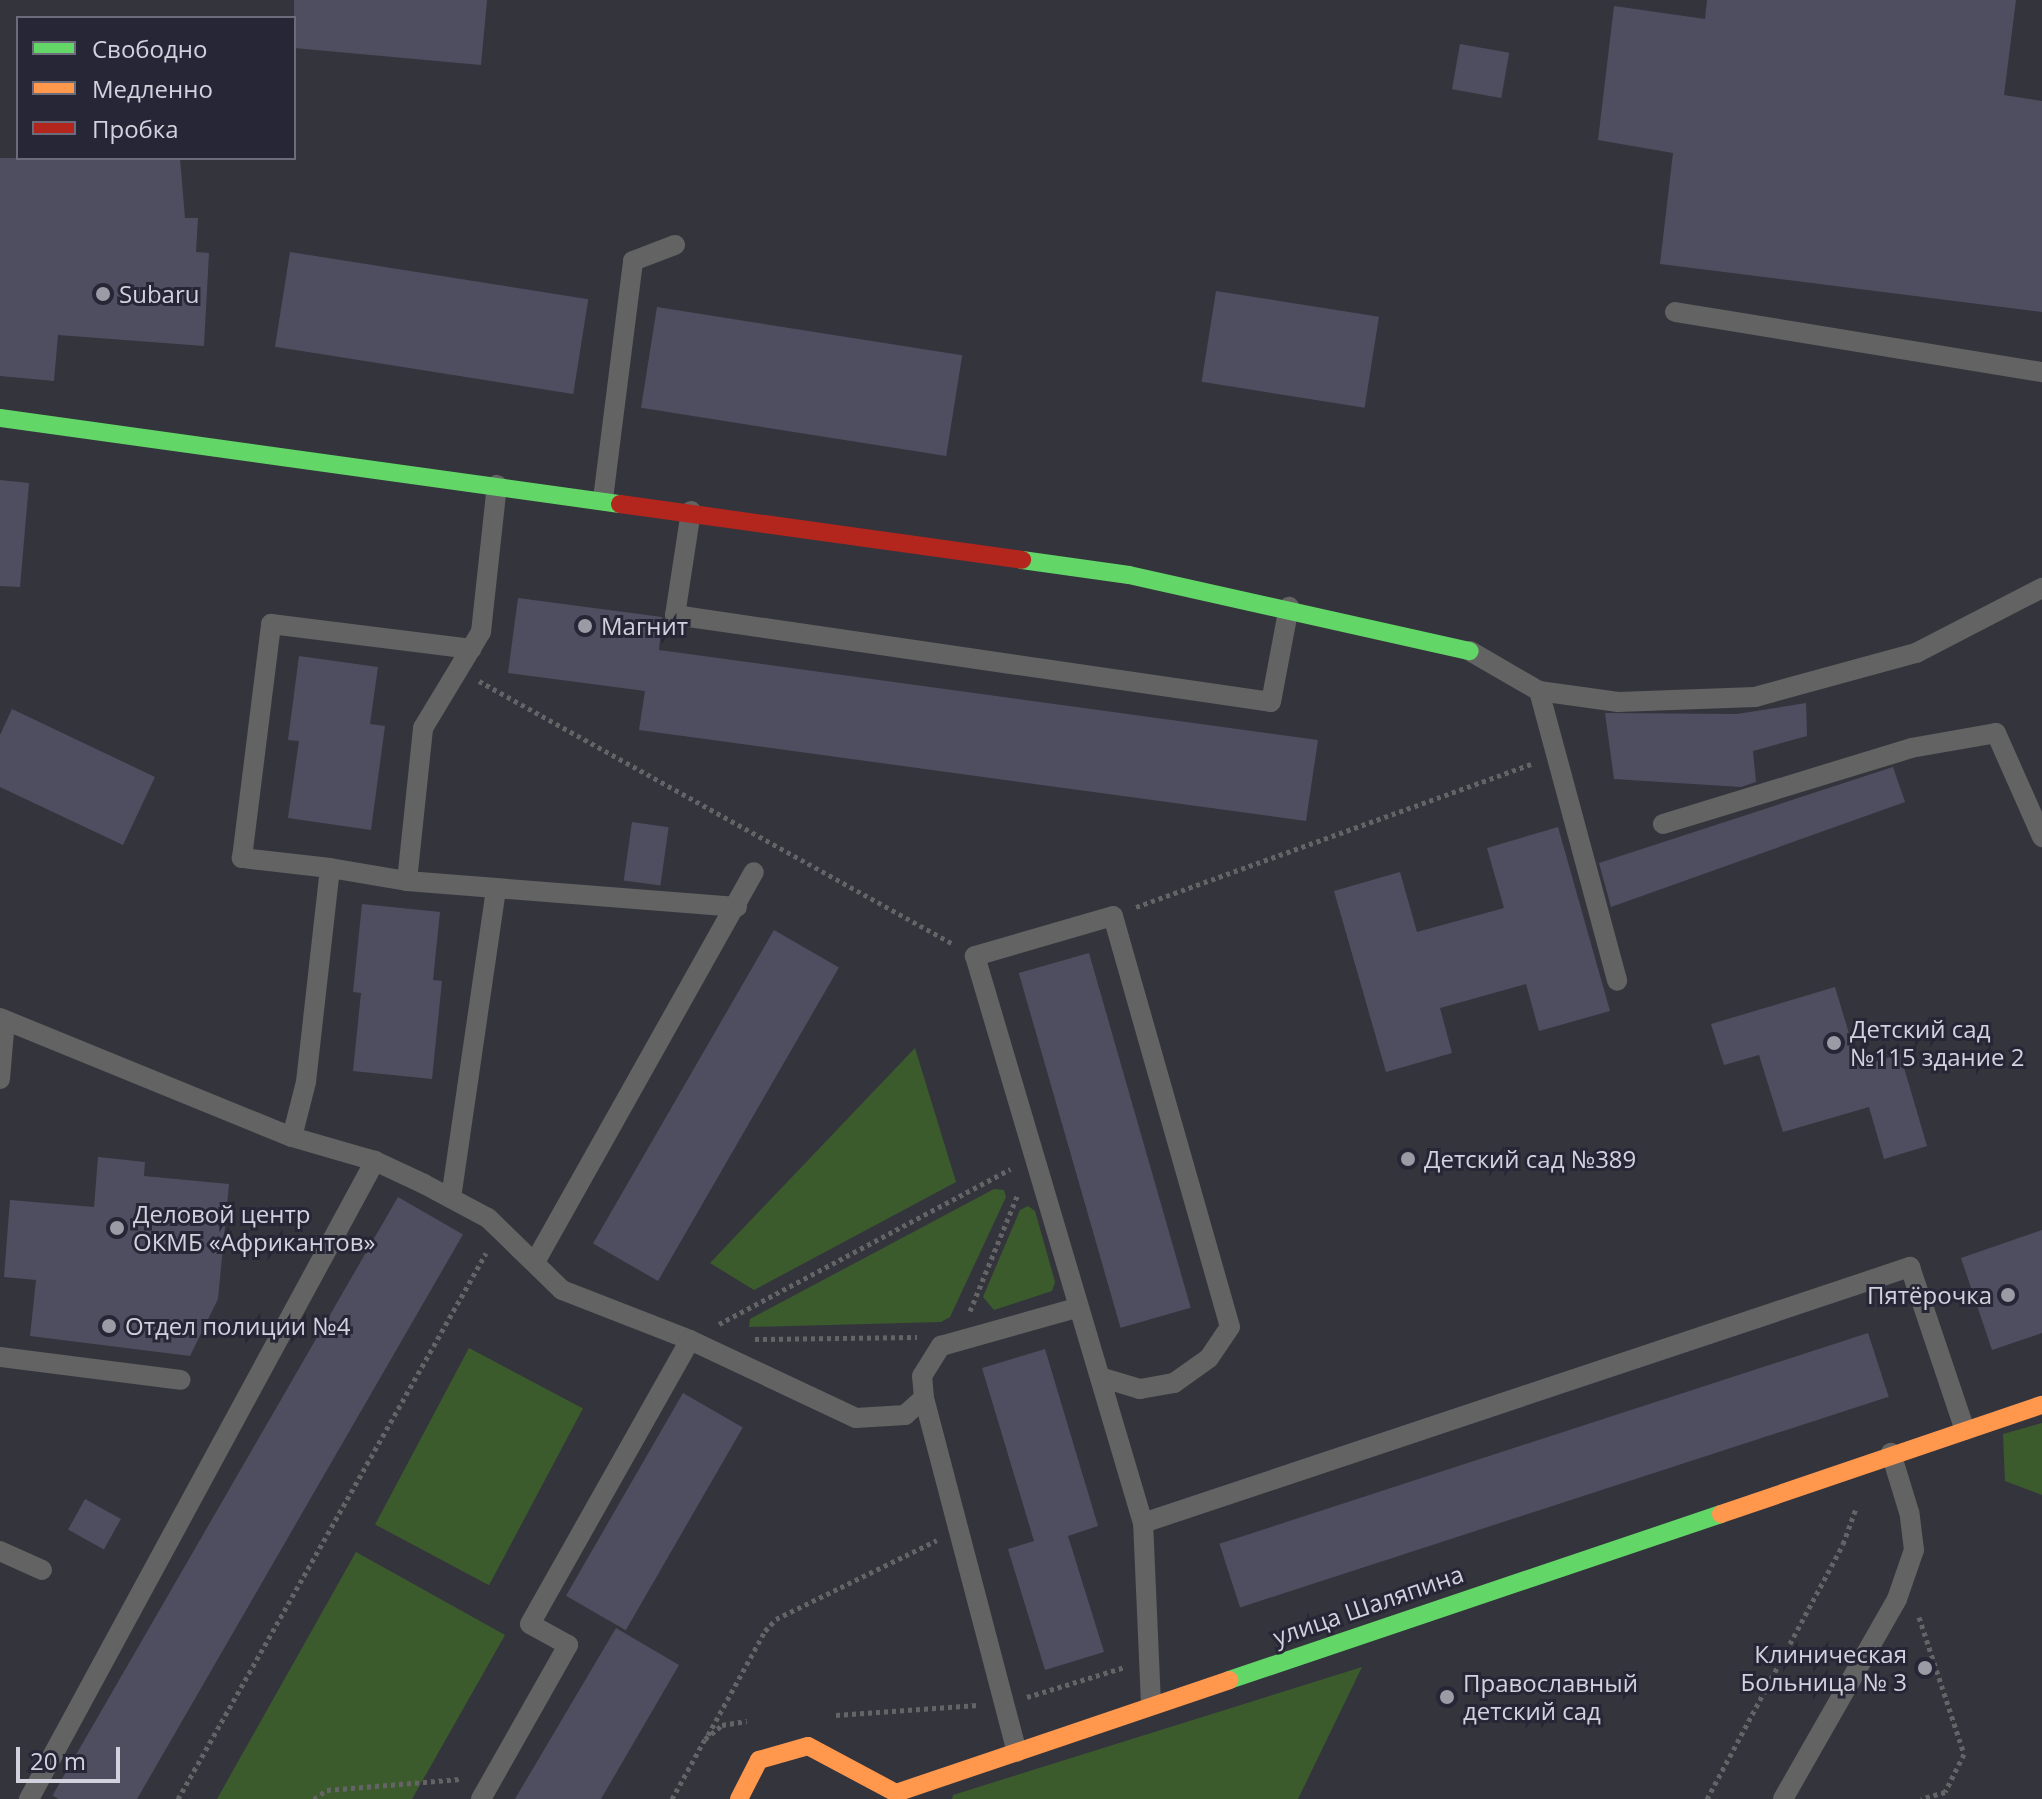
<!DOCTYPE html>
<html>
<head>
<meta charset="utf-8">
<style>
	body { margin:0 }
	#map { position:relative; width:2042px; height:1799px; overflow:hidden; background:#34343d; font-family:"Open Sans",sans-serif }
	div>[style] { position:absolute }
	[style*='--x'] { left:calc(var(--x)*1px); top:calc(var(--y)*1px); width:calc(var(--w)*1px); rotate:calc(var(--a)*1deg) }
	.green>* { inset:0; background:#3c5b2d; transform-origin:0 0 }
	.building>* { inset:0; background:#4f4e60; transform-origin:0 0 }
	.path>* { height:5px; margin-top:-2.5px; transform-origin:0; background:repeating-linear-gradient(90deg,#646467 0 4px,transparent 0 8px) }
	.lane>* { height:20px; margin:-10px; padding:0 10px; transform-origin:10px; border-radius:10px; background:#626362 }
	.fast>* { height:18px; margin:-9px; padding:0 9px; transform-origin:9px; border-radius:9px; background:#63d668 }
	.slow>* { height:18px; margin:-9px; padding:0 9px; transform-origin:9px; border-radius:9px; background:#ff974d }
	.jam>* { height:18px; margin:-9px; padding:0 9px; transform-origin:9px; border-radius:9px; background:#b3261e }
	.dots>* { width:22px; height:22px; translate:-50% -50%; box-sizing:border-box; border:4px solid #262636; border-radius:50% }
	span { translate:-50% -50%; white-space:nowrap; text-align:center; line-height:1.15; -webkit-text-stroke:6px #262636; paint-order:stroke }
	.poi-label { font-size:24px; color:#d2d2de }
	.left { translate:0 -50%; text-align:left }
	.right { translate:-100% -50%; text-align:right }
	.street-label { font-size:24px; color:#d2d2de }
	.legend { position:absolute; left:16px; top:16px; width:280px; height:144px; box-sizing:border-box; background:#262636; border:2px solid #6b6b79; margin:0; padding:10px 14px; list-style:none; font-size:24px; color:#d2d2de }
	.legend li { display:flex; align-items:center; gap:16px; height:40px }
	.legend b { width:40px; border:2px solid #6b6b79 }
	.scale { position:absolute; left:16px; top:1747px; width:104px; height:36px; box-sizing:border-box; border:4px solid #d2d2de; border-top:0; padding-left:10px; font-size:24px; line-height:28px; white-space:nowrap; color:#d2d2de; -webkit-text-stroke:6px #262636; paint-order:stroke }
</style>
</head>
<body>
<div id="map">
	<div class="green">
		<div style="clip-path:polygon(915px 1048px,956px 1182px,754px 1290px,710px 1263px)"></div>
		<div style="clip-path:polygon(994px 1189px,1004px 1190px,1006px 1197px,950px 1317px,941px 1322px,749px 1327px,750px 1319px)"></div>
		<div style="clip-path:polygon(1028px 1206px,1035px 1211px,1055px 1282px,1052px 1291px,994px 1310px,983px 1297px,1020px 1210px)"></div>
		<div style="left:469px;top:1348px;width:129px;height:200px;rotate:28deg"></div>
		<div style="clip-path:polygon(2042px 1423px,2042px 1495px,2005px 1481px,2003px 1434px)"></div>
		<div style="clip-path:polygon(356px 1552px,505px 1635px,412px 1799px,217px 1799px)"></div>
		<div style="clip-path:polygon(1362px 1667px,1298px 1799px,952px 1799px,953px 1795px)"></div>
	</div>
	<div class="building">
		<div style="clip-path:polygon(294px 0,487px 0,481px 65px,294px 48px)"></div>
		<div style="clip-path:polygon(1707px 0,2016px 0,2004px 95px,2042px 101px,2042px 312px,1660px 264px,1673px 153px,1598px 140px,1614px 6px,1705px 19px)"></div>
		<div style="left:1460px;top:44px;width:50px;height:46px;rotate:10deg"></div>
		<div style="clip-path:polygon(0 158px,180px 158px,185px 218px,198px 218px,196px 252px,209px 253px,204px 346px,58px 335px,54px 381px,0 376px)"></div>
		<div style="left:290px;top:252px;width:302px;height:96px;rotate:9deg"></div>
		<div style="left:1216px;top:291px;width:165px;height:92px;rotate:9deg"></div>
		<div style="left:657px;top:307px;width:309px;height:102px;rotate:9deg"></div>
		<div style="clip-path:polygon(0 480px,29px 483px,20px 587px,0 586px)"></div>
		<div style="clip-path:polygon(518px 598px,662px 617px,659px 650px,1318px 740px,1306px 821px,639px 730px,645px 691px,508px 673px)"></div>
		<div style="clip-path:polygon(299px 656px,378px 667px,370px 724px,385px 726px,371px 830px,288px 818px,299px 741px,288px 740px)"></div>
		<div style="clip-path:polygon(1806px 703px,1807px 736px,1753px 751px,1756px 782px,1741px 787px,1614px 779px,1605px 713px,1737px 714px)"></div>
		<div style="clip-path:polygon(12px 709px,155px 777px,123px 845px,0 787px,0 735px)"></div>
		<div style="clip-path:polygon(1893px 767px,1905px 802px,1611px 907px,1599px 863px)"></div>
		<div style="left:632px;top:822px;width:37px;height:59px;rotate:8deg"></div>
		<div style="clip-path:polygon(1558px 827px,1610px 1011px,1539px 1031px,1526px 984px,1440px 1008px,1452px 1053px,1386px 1072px,1334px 891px,1400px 872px,1417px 932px,1504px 908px,1487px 848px)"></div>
		<div style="clip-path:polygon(362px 904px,440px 912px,433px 980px,442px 981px,432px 1079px,353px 1071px,361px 993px,353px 992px)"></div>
		<div style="left:774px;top:930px;width:75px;height:362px;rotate:30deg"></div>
		<div style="left:1089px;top:953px;width:369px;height:73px;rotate:74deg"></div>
		<div style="clip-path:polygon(1835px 987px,1859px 1067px,1900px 1054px,1927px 1146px,1884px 1159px,1869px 1107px,1783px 1132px,1759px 1055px,1724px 1065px,1711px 1024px)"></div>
		<div style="clip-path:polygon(98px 1157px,145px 1162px,144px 1176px,229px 1184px,218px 1299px,190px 1356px,30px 1336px,36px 1280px,4px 1277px,10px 1200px,94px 1207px)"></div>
		<div style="left:398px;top:1197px;width:75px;height:691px;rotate:30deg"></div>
		<div style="clip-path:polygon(2042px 1230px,2042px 1333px,1992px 1350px,1961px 1258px)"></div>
		<div style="left:1868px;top:1333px;width:67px;height:682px;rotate:72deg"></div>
		<div style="clip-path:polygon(1045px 1349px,1098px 1526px,1068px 1536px,1104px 1652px,1045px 1670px,1008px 1549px,1034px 1541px,982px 1368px)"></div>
		<div style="left:683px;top:1393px;width:69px;height:234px;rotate:30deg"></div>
		<div style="left:85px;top:1499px;width:41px;height:35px;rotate:29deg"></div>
		<div style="clip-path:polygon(616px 1628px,679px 1665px,601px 1799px,515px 1799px)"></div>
	</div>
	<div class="path">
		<div style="--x:479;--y:681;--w:542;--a:29.02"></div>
		<div style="--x:1136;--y:907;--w:422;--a:-19.9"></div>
		<div style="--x:970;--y:1311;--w:126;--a:-67.7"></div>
		<div style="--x:719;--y:1324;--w:330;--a:-28"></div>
		<div style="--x:755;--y:1339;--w:162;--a:-0.7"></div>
		<div style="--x:1919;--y:1617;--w:144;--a:71.8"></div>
		<div style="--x:1964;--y:1754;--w:42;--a:116.6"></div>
		<div style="--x:1945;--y:1792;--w:25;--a:164"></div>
		<div style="--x:1027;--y:1697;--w:102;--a:-17"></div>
		<div style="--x:836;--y:1715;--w:142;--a:-4"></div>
		<div style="--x:708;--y:1735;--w:119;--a:-61.3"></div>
		<div style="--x:765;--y:1631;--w:16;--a:-47"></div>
		<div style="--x:776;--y:1619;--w:179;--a:-26.1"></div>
		<div style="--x:178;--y:1799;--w:627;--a:-60.57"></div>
		<div style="--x:314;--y:1799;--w:16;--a:-35"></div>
		<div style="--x:327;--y:1790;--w:134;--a:-4.7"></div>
		<div style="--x:672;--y:1799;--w:68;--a:-61.2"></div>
		<div style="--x:705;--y:1739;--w:22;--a:-39"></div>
		<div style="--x:722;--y:1725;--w:25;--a:-9"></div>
		<div style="--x:1707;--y:1799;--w:289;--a:-61.9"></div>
		<div style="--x:1843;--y:1544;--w:38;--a:-70"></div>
	</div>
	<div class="lane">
		<div style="--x:1675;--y:312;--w:372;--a:9.3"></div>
		<div style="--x:603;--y:499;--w:240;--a:-82.8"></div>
		<div style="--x:633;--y:261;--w:45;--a:-20.9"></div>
		<div style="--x:691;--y:511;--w:105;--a:98.7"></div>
		<div style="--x:675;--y:615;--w:602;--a:8.3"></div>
		<div style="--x:1271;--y:702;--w:97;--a:-79.3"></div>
		<div style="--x:1470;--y:651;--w:80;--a:30.1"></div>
		<div style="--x:1539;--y:691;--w:80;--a:7.9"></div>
		<div style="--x:1618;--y:702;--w:137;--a:-2.1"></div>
		<div style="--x:1755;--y:697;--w:167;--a:-15.3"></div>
		<div style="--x:1916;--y:653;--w:142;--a:-27.3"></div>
		<div style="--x:1539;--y:691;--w:300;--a:74.9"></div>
		<div style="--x:1663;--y:824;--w:259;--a:-17"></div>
		<div style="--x:1911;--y:748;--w:86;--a:-10"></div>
		<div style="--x:1996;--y:733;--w:114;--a:66.1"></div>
		<div style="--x:330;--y:868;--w:89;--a:-173.5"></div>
		<div style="--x:242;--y:858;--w:236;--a:-82.9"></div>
		<div style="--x:271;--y:624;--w:202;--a:7.1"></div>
		<div style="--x:407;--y:881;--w:331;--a:4.5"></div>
		<div style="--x:0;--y:1018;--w:315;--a:22.2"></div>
		<div style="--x:292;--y:1137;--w:86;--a:16.1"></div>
		<div style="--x:375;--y:1161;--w:54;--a:25.1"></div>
		<div style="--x:424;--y:1184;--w:72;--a:28"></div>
		<div style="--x:488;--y:1218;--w:103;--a:44.2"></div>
		<div style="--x:562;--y:1290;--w:137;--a:21.3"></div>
		<div style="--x:690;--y:1340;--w:183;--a:25.2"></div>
		<div style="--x:856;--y:1418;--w:49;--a:-3.5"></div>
		<div style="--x:905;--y:1415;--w:25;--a:-42"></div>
		<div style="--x:924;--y:1398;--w:366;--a:75.3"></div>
		<div style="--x:0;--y:1079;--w:59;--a:-85.2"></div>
		<div style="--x:292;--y:1137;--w:57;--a:-75.7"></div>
		<div style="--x:306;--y:1082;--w:215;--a:-83.6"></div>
		<div style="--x:330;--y:868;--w:78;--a:9.6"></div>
		<div style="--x:407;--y:881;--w:154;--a:-84"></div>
		<div style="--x:423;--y:728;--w:112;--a:-58.9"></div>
		<div style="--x:481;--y:632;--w:148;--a:-83.8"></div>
		<div style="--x:451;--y:1198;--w:313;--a:-81.7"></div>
		<div style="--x:535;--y:1262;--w:447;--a:-60.7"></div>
		<div style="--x:0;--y:1357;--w:182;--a:7.2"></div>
		<div style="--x:1100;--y:1377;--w:42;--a:16.7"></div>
		<div style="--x:1140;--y:1389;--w:35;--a:-10"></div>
		<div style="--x:1174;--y:1383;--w:43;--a:-35.5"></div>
		<div style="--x:1209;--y:1358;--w:37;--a:-56"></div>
		<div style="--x:1230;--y:1327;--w:427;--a:-105.9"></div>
		<div style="--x:1113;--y:916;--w:144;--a:163.8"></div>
		<div style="--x:975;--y:956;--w:591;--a:73.5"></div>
		<div style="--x:924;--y:1398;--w:22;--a:-95"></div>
		<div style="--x:922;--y:1376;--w:36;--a:-58"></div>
		<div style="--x:941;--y:1346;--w:140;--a:-15.7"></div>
		<div style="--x:0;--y:1551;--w:46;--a:24.3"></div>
		<div style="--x:1151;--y:1704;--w:181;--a:-92.5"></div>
		<div style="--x:1143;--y:1523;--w:809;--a:-18.46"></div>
		<div style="--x:1910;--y:1267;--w:172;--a:71.4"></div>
		<div style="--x:29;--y:1799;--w:726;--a:-61.53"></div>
		<div style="--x:481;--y:1799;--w:177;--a:-60.5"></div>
		<div style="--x:568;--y:1645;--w:43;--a:-151.1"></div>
		<div style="--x:530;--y:1624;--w:326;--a:-60.6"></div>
		<div style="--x:1783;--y:1799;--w:230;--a:-60.3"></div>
		<div style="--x:1897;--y:1599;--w:52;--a:-70.9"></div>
		<div style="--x:1914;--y:1550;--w:38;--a:-97"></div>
		<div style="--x:1909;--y:1512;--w:62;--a:-107"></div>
	</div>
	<div class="fast">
		<div style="--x:0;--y:418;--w:626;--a:7.9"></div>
		<div style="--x:1022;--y:560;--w:108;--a:8"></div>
		<div style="--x:1129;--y:575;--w:349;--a:12.6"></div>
		<div style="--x:1229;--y:1680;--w:519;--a:-18.64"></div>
	</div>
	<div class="slow">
		<div style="--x:1721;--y:1514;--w:339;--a:-18.8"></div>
		<div style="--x:739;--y:1799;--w:44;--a:-62.9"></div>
		<div style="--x:759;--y:1760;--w:51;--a:-15.9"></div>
		<div style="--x:808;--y:1746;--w:100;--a:28.1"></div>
		<div style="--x:896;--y:1793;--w:352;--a:-18.7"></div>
	</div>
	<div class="jam">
		<div style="--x:620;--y:504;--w:406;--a:7.9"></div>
	</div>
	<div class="dots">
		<div style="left:103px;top:294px;background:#9b9ba6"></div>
		<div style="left:585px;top:626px;background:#9b9ba6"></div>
		<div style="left:1834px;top:1043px;background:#9b9ba6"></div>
		<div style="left:1408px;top:1159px;background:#9b9ba6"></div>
		<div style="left:117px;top:1228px;background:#9b9ba6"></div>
		<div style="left:2008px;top:1295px;background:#9b9ba6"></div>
		<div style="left:109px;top:1326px;background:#9b9ba6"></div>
		<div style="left:1925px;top:1668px;background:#9b9ba6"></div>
		<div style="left:1447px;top:1697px;background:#9b9ba6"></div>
	</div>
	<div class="poi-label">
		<span class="left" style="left:119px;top:294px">Subaru</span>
		<span class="left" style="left:601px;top:626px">Магнит</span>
		<span class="left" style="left:1850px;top:1043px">Детский сад<br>№115 здание 2</span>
		<span class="left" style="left:1424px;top:1159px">Детский сад №389</span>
		<span class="left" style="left:133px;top:1228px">Деловой центр<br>ОКМБ «Африкантов»</span>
		<span class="right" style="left:1992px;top:1295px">Пятёрочка</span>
		<span class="left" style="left:125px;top:1326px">Отдел полиции №4</span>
		<span class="right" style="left:1907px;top:1668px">Клиническая<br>Больница № 3</span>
		<span class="left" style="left:1463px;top:1697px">Православный<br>детский сад</span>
	</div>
	<div class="street-label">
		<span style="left:1368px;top:1605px;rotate:-19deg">улица Шаляпина</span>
	</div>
	<ul class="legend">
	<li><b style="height:10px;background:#63d668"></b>Свободно</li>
	<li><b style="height:10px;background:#ff974d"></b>Медленно</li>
	<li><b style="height:10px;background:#b3261e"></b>Пробка</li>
	</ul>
	<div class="scale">20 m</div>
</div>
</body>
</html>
